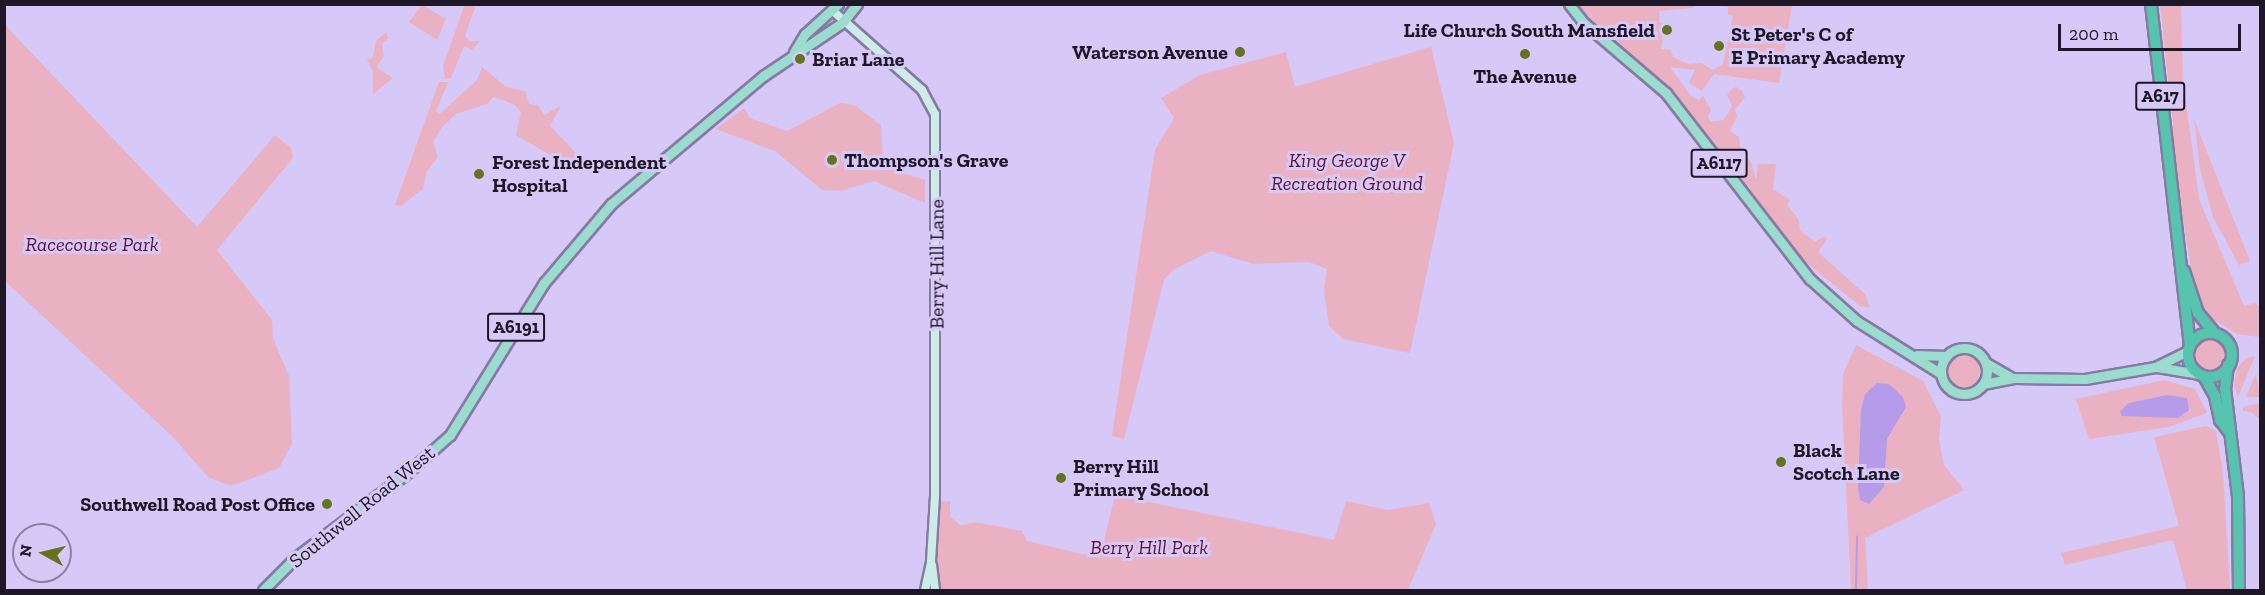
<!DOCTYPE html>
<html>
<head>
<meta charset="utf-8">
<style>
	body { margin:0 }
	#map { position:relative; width:2265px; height:595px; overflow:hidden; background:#d6c8f7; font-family:"Zilla Slab",serif }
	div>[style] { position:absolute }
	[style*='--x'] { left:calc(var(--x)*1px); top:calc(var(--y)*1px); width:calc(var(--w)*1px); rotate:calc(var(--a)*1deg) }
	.green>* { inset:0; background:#eab1c3 }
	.round { border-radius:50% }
	.water>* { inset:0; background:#b59bea }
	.stream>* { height:1.5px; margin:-0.75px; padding:0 0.75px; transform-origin:0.75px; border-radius:0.75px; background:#b59bea }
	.roads { filter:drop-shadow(2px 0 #877aa5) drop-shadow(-2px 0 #877aa5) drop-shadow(0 2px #877aa5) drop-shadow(0 -2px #877aa5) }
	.secondary>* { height:8px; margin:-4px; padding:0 4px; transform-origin:4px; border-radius:4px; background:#ccede7 }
	.primary>* { height:9px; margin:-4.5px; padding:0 4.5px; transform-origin:4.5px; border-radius:4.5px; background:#9adcce }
	.primary>.ring { margin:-4.5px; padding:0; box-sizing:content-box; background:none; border:9px solid #9adcce; border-radius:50% }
	.highway>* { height:10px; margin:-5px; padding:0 5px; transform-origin:5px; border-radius:5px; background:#56c4ae }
	.highway>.ring { margin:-5px; padding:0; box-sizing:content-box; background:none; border:10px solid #56c4ae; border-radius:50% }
	.dots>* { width:16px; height:16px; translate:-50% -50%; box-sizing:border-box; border:3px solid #d6c8f7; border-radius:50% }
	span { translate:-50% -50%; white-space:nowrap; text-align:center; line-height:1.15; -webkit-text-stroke:6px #d6c8f7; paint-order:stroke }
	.shield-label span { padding:2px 4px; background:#d6c8f7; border:2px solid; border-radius:4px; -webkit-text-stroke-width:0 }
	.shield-label { font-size:18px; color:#1d1728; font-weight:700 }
	.poi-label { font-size:20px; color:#1d1728; font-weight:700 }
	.right { translate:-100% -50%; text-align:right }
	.left { translate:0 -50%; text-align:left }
	.park-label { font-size:20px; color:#601034; font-style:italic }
	.street-label { font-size:20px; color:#1d1728 }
	.frame { position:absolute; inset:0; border:6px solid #1d1728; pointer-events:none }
	.north { position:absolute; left:12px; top:523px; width:60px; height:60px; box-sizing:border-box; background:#d6c8f7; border:2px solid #8c81a4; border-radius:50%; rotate:278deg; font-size:16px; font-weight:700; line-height:24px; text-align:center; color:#1d1728 }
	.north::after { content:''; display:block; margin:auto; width:21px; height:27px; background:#65731f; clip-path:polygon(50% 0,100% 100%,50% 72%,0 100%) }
	.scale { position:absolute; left:2058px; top:24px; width:183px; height:27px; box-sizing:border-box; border:3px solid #1d1728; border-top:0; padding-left:8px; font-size:18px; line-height:21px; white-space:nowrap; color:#1d1728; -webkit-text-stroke:4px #d6c8f7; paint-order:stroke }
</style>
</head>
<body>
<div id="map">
	<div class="green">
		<div style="clip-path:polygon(465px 4px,476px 5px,465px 35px,469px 41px,480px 41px,472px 50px,464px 46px,451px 78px,445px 79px,443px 66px)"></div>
		<div style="clip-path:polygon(1638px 4px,1694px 5px,1692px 8px,1659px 11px,1660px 23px,1668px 23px,1664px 27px,1661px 49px,1671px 50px,1673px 57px,1688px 64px,1701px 63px,1713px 70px,1723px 64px,1733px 16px,1728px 15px,1728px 7px,1719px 5px,1792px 5px,1779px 83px,1714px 74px,1702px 91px,1689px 83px,1695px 70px,1670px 67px,1691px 96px,1699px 100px,1703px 96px,1711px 110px,1708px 117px,1711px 122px,1724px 120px,1732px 106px,1727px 95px,1732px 89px,1736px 87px,1742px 91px,1745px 97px,1735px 110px,1737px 116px,1730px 131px,1739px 137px,1741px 151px,1751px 162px,1756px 180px,1758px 164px,1776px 164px,1773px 189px,1790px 200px,1787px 205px,1799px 220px,1800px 230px,1815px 242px,1825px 236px,1827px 239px,1818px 252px,1865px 294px,1870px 308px,1860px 306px,1804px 261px,1757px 204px,1749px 186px,1740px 183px,1682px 108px,1576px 5px)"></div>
		<div style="clip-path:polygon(422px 5px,446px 19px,437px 40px,409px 22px)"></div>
		<div style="clip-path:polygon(2160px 5px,2181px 5px,2183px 81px,2199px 199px,2244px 306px,2255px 303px,2260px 308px,2260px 337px,2237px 334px,2206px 315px,2194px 288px,2169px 127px,2173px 124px)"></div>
		<div style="clip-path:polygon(5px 25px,197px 227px,275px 135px,291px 148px,293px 158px,217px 250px,272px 320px,273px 339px,289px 376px,292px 444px,279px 468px,231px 486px,208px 477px,173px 437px,5px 281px)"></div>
		<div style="clip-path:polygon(386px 32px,388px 38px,382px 44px,384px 56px,376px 67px,393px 78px,373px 94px,373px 71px,367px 60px,373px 57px,376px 41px)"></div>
		<div style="clip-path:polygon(1431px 47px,1454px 143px,1410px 353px,1343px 339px,1329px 326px,1324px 290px,1327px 269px,1309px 262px,1253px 264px,1211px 251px,1173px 270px,1164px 280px,1124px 439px,1112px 436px,1155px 150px,1174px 118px,1161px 98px,1200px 75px,1286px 52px,1295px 87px)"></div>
		<div style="clip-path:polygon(482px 67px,506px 87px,525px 91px,529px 104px,538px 105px,544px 115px,561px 106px,550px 126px,582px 159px,581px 167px,572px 173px,564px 170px,550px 155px,516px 135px,521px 112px,515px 105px,494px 97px,487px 104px,456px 114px,442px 127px,433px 142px,438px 157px,427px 171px,423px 189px,401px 206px,395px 205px,439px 82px,448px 82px,436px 111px,440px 114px,477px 80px)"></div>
		<div style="clip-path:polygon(840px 103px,854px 105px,881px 125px,883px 167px,925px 180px,925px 203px,874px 181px,840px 191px,822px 190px,775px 151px,716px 129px,744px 108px,750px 118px,787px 131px)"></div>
		<div style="clip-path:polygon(2194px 119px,2250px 261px,2239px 265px,2213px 217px,2200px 169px)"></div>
		<div class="round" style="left:2192px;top:338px;width:34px;height:34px"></div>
		<div style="clip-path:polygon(1856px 345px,1923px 381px,1941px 416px,1939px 440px,1944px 465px,1964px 490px,1865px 538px,1868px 590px,1851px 590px,1842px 403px,1843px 374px)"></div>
		<div class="round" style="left:1946px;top:354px;width:34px;height:34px"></div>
		<div style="clip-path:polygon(2255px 356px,2238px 397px,2234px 385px,2237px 369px,2245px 359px)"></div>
		<div style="clip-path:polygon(2256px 373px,2260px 397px,2246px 397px)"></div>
		<div style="clip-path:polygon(2164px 380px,2195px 389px,2207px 413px,2168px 427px,2089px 439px,2076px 399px)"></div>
		<div style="clip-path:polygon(2256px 404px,2260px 405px,2260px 420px,2251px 412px,2243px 411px,2243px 407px)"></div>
		<div style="clip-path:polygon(2206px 426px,2216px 431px,2223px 472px,2230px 590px,2187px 590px,2173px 540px,2065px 565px,2061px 553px,2179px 526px,2154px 437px)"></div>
		<div style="clip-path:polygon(1115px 495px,1334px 540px,1346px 501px,1388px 510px,1429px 503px,1436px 524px,1408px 590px,939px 590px,936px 557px,939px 502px,950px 501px,950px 516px,961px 526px,975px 522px,1022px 531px,1027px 541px,1100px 558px)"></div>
	</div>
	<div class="water">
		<div style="clip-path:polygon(1877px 383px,1889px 384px,1903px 397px,1906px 407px,1887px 439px,1884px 487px,1869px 504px,1860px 500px,1858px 487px,1861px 410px,1865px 394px)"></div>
		<div style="clip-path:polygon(2167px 395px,2187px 398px,2189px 410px,2178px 418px,2122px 416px,2120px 411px,2129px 403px)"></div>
	</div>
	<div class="stream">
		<div style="--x:1856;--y:590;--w:53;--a:-88.9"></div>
	</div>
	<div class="roads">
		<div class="secondary">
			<div style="--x:833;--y:11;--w:119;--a:41.6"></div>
			<div style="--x:922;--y:90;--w:27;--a:62"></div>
			<div style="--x:935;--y:114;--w:382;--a:90"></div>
			<div style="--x:935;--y:496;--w:66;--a:93.5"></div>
			<div style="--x:931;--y:562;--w:29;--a:102"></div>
			<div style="--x:932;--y:565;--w:25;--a:83"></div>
		</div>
		<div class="primary">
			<div style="--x:1569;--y:4;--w:24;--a:52"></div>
			<div style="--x:1584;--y:23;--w:108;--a:40.5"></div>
			<div style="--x:1666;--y:93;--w:235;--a:52.3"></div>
			<div style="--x:1810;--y:279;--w:63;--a:41.8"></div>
			<div style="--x:1857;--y:321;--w:98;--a:32.1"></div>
			<div style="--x:794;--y:52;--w:21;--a:-59"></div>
			<div style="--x:805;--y:34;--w:45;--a:-42.3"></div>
			<div class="ring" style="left:1941px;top:348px;width:37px;height:37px"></div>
			<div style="--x:1917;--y:355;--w:29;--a:2"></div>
			<div style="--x:1986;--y:363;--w:30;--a:30"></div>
			<div style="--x:2157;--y:367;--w:43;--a:9.5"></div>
			<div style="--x:1983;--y:384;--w:31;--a:-11"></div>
			<div style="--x:2013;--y:378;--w:72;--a:0.8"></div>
			<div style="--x:2085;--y:379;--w:71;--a:-9.7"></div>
			<div style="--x:2155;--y:367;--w:37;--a:-26"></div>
			<div style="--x:263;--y:590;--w:47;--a:-45"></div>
			<div style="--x:296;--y:557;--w:139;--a:-37.1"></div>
			<div style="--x:407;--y:473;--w:57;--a:-41.5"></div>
			<div style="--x:450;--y:435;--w:179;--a:-58.3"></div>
			<div style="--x:544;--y:283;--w:104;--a:-49.7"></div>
			<div style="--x:611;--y:204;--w:199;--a:-40.1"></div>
			<div style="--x:763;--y:76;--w:97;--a:-34"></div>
			<div style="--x:843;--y:22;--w:23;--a:-52"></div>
		</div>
		<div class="highway">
			<div style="--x:2151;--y:4;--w:343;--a:83.5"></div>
			<div style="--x:2184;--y:271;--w:44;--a:71.6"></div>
			<div style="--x:2198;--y:313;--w:26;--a:50"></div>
			<div class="ring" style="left:2188px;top:333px;width:34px;height:34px"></div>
			<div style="--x:2228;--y:365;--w:24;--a:97"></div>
			<div style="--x:2225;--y:389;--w:109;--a:83.1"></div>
			<div style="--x:2238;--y:497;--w:93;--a:89.4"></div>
			<div style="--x:2204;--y:376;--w:23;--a:61"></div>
			<div style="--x:2215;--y:396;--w:25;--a:78"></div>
			<div style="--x:2220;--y:420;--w:16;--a:52"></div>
		</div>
	</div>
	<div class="dots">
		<div style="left:1667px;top:30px;background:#65731f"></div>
		<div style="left:1719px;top:46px;background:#65731f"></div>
		<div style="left:1240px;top:52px;background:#65731f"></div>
		<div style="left:1525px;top:54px;background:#65731f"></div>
		<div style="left:800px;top:59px;background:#65731f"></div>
		<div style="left:832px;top:160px;background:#65731f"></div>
		<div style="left:479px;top:174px;background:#65731f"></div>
		<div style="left:1781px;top:462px;background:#65731f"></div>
		<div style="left:1061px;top:478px;background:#65731f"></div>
		<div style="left:327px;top:504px;background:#65731f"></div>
	</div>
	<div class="shield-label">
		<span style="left:2160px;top:96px">A617</span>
		<span style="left:1719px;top:163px">A6117</span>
		<span style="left:516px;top:327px">A6191</span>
	</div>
	<div class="poi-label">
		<span class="right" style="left:1655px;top:30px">Life Church South Mansfield</span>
		<span class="left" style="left:1731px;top:46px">St Peter's C of<br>E Primary Academy</span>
		<span class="right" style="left:1228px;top:52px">Waterson Avenue</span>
		<span class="left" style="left:812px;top:59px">Briar Lane</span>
		<span style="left:1525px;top:76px">The Avenue</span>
		<span class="left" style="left:844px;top:160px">Thompson's Grave</span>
		<span class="left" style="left:492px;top:174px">Forest Independent<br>Hospital</span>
		<span class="left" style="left:1793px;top:462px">Black<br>Scotch Lane</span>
		<span class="left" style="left:1073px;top:478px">Berry Hill<br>Primary School</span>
		<span class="right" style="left:315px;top:504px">Southwell Road Post Office</span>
	</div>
	<div class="park-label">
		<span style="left:1347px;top:172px">King George V<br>Recreation Ground</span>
		<span style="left:92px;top:244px">Racecourse Park</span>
		<span style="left:1149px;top:547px">Berry Hill Park</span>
	</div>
	<div class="street-label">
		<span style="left:937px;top:264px;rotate:-90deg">Berry Hill Lane</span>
		<span style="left:362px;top:507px;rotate:-39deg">Southwell Road West</span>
	</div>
	<div class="frame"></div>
	<div class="north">N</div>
	<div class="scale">200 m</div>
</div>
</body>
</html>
